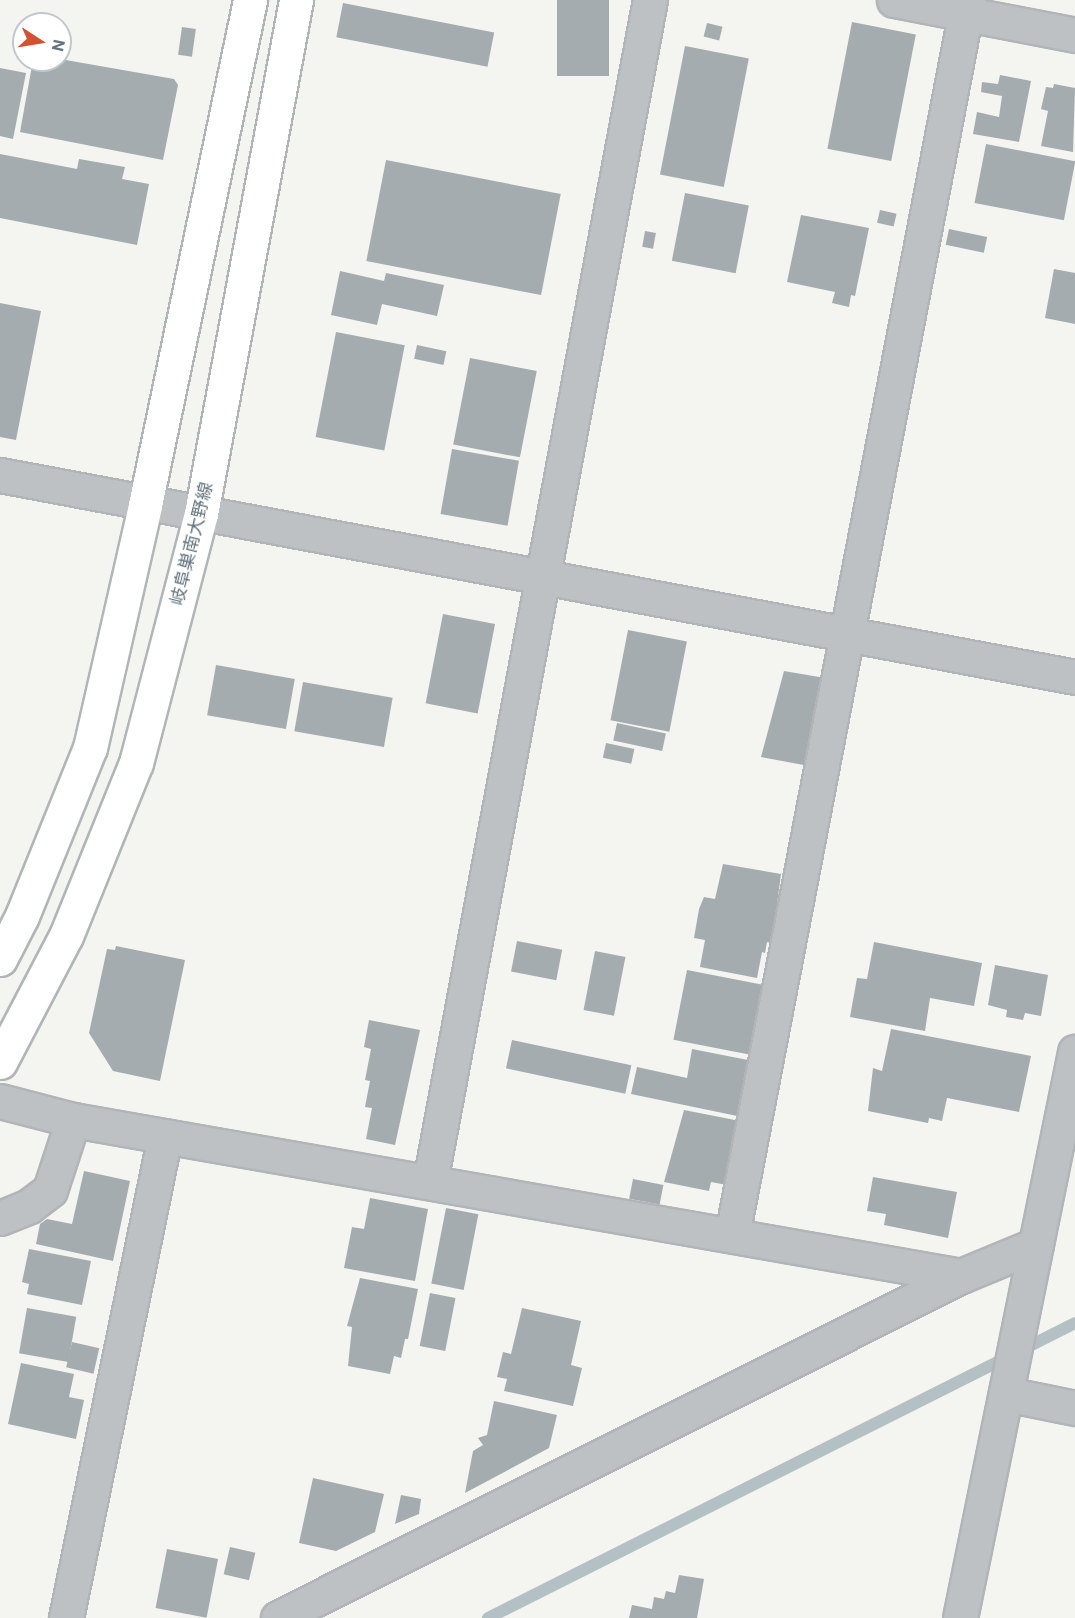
<!DOCTYPE html>
<html>
<head>
<meta charset="utf-8">
<style>
	body { margin:0 }
	#map { position:relative; width:1075px; height:1618px; overflow:hidden; background:#f4f4f0; font-family:Roboto,"Noto Sans JP",sans-serif }
	div>[style] { position:absolute }
	[style*='--x'] { left:calc(var(--x)*1px); top:calc(var(--y)*1px); width:calc(var(--w)*1px); rotate:calc(var(--a)*1deg) }
	.stream>* { height:12px; margin:-6px; padding:0 6px; transform-origin:6px; border-radius:6px; background:#b4c1c4 }
	.building>* { inset:0; background:#a4acb0; transform-origin:0 0 }
	.roads { filter:drop-shadow(2px 0 #b1b5b8) drop-shadow(-2px 0 #b1b5b8) drop-shadow(0 2px #b1b5b8) drop-shadow(0 -2px #b1b5b8) }
	.minor>* { height:33px; margin:-16.5px; padding:0 16.5px; transform-origin:16.5px; border-radius:16.5px; background:#bdc1c4 }
	.major>* { height:33px; margin:-16.5px; padding:0 16.5px; transform-origin:16.5px; border-radius:16.5px; background:#fff }
	span { translate:-50% -50%; white-space:nowrap; text-align:center; line-height:1.15; -webkit-text-stroke:6px #fff; paint-order:stroke }
	.street-label { font-size:18px; color:#65757f }
	.north { position:absolute; left:12px; top:12px; width:60px; height:60px; box-sizing:border-box; background:#fff; border:2px solid #c1c8cc; border-radius:50%; rotate:102deg; font-size:16px; font-weight:700; line-height:24px; text-align:center; color:#65757f }
	.north::after { content:''; display:block; margin:auto; width:21px; height:27px; background:#d55030; clip-path:polygon(50% 0,100% 100%,50% 72%,0 100%) }
</style>
</head>
<body>
<div id="map">
	<div class="stream">
		<div style="--x:488;--y:1618;--w:657;--a:-26.68"></div>
	</div>
	<div class="building">
		<div style="left:557px;top:0;width:52px;height:76px"></div>
		<div style="left:343px;top:3px;width:154px;height:35px;rotate:11deg"></div>
		<div style="left:852px;top:22px;width:65px;height:129px;rotate:11deg"></div>
		<div style="left:707px;top:23px;width:16px;height:14px;rotate:14deg"></div>
		<div style="left:182px;top:27px;width:14px;height:28px;rotate:8deg"></div>
		<div style="left:685px;top:46px;width:65px;height:131px;rotate:11deg"></div>
		<div style="clip-path:polygon(60px 59px,174px 79px,178px 85px,163px 160px,20px 132px,33px 60px)"></div>
		<div style="clip-path:polygon(0 68px,26px 73px,13px 139px,0 136px)"></div>
		<div style="clip-path:polygon(1000px 75px,1031px 81px,1019px 142px,973px 134px,977px 112px,999px 117px,1002px 96px,981px 92px,982px 82px,998px 84px)"></div>
		<div style="clip-path:polygon(1054px 84px,1075px 88px,1073px 152px,1041px 146px,1048px 111px,1041px 109px,1046px 87px,1053px 88px)"></div>
		<div style="left:986px;top:144px;width:91px;height:60px;rotate:11deg"></div>
		<div style="clip-path:polygon(0 154px,77px 169px,79px 159px,125px 167px,122px 179px,149px 184px,137px 245px,0 218px)"></div>
		<div style="left:386px;top:160px;width:178px;height:103px;rotate:11deg"></div>
		<div style="left:685px;top:193px;width:65px;height:69px;rotate:11deg"></div>
		<div style="left:880px;top:210px;width:17px;height:13px;rotate:13deg"></div>
		<div style="clip-path:polygon(801px 215px,869px 228px,855px 296px,851px 295px,849px 307px,832px 303px,835px 292px,787px 282px)"></div>
		<div style="left:949px;top:229px;width:39px;height:16px;rotate:12deg"></div>
		<div style="left:645px;top:231px;width:11px;height:16px;rotate:10deg"></div>
		<div style="clip-path:polygon(1054px 269px,1075px 273px,1075px 324px,1045px 318px)"></div>
		<div style="clip-path:polygon(340px 271px,384px 281px,386px 273px,444px 285px,437px 316px,382px 304px,377px 325px,331px 315px)"></div>
		<div style="clip-path:polygon(0 303px,41px 311px,16px 440px,0 437px)"></div>
		<div style="left:336px;top:332px;width:70px;height:107px;rotate:11deg"></div>
		<div style="left:417px;top:345px;width:30px;height:14px;rotate:12deg"></div>
		<div style="left:470px;top:358px;width:68px;height:88px;rotate:11deg"></div>
		<div style="left:452px;top:449px;width:68px;height:66px;rotate:10deg"></div>
		<div style="left:443px;top:614px;width:53px;height:91px;rotate:11deg"></div>
		<div style="left:628px;top:630px;width:60px;height:92px;rotate:11deg"></div>
		<div style="left:216px;top:665px;width:80px;height:51px;rotate:10deg"></div>
		<div style="clip-path:polygon(784px 671px,825px 678px,809px 766px,761px 757px)"></div>
		<div style="left:303px;top:682px;width:91px;height:50px;rotate:10deg"></div>
		<div style="left:617px;top:723px;width:50px;height:18px;rotate:12deg"></div>
		<div style="left:606px;top:743px;width:29px;height:15px;rotate:12deg"></div>
		<div style="clip-path:polygon(723px 864px,781px 874px,772px 943px,767px 942px,765px 953px,762px 952px,757px 978px,700px 967px,705px 940px,694px 938px,699px 909px,704px 897px,715px 899px)"></div>
		<div style="left:517px;top:941px;width:46px;height:31px;rotate:11deg"></div>
		<div style="clip-path:polygon(874px 942px,982px 963px,974px 1006px,930px 998px,925px 1031px,850px 1017px,857px 978px,867px 979px)"></div>
		<div style="clip-path:polygon(116px 946px,185px 960px,160px 1081px,113px 1071px,89px 1033px,107px 949px,115px 950px)"></div>
		<div style="left:595px;top:951px;width:31px;height:60px;rotate:11deg"></div>
		<div style="clip-path:polygon(995px 965px,1048px 975px,1041px 1016px,1025px 1013px,1023px 1020px,1006px 1017px,1007px 1010px,988px 1005px)"></div>
		<div style="left:687px;top:970px;width:81px;height:71px;rotate:11deg"></div>
		<div style="clip-path:polygon(369px 1020px,420px 1030px,395px 1145px,366px 1139px,372px 1108px,365px 1107px,370px 1081px,365px 1080px,371px 1049px,364px 1047px)"></div>
		<div style="clip-path:polygon(891px 1029px,1031px 1056px,1019px 1112px,947px 1098px,942px 1121px,929px 1118px,928px 1123px,868px 1111px,873px 1068px,882px 1071px)"></div>
		<div style="left:512px;top:1040px;width:122px;height:29px;rotate:12deg"></div>
		<div style="clip-path:polygon(692px 1049px,753px 1061px,742px 1117px,631px 1094px,637px 1067px,687px 1078px)"></div>
		<div style="clip-path:polygon(684px 1110px,740px 1121px,727px 1185px,711px 1182px,709px 1191px,664px 1182px)"></div>
		<div style="clip-path:polygon(84px 1171px,130px 1181px,113px 1261px,36px 1244px,40px 1224px,47px 1219px,72px 1224px)"></div>
		<div style="clip-path:polygon(873px 1177px,957px 1192px,948px 1238px,884px 1225px,886px 1214px,867px 1211px)"></div>
		<div style="left:633px;top:1179px;width:31px;height:20px;rotate:11deg"></div>
		<div style="clip-path:polygon(370px 1198px,428px 1209px,415px 1281px,344px 1268px,352px 1227px,364px 1229px)"></div>
		<div style="left:446px;top:1208px;width:33px;height:77px;rotate:11deg"></div>
		<div style="clip-path:polygon(29px 1249px,91px 1261px,82px 1305px,27px 1294px,29px 1284px,22px 1282px)"></div>
		<div style="clip-path:polygon(360px 1278px,418px 1289px,408px 1339px,405px 1339px,401px 1358px,394px 1356px,390px 1374px,348px 1366px,352px 1327px,347px 1326px)"></div>
		<div style="left:430px;top:1293px;width:26px;height:54px;rotate:11deg"></div>
		<div style="left:27px;top:1308px;width:50px;height:46px;rotate:10deg"></div>
		<div style="clip-path:polygon(522px 1308px,581px 1321px,571px 1365px,582px 1368px,573px 1406px,504px 1391px,507px 1379px,497px 1377px,503px 1352px,511px 1354px)"></div>
		<div style="left:72px;top:1342px;width:28px;height:26px;rotate:13deg"></div>
		<div style="clip-path:polygon(21px 1363px,74px 1374px,69px 1397px,84px 1400px,76px 1439px,8px 1424px)"></div>
		<div style="clip-path:polygon(494px 1401px,557px 1415px,549px 1448px,465px 1493px,473px 1451px,483px 1445px,478px 1438px,487px 1435px)"></div>
		<div style="clip-path:polygon(313px 1478px,384px 1494px,375px 1532px,336px 1551px,299px 1543px)"></div>
		<div style="clip-path:polygon(401px 1495px,421px 1499px,419px 1514px,395px 1524px)"></div>
		<div style="left:230px;top:1547px;width:26px;height:28px;rotate:13deg"></div>
		<div style="left:167px;top:1549px;width:52px;height:60px;rotate:11deg"></div>
		<div style="clip-path:polygon(679px 1575px,704px 1579px,697px 1618px,629px 1618px,632px 1605px,652px 1609px,654px 1597px,664px 1599px,666px 1591px,675px 1593px)"></div>
	</div>
	<div class="roads">
		<div class="minor">
			<div style="--x:894;--y:0;--w:184;--a:10.9"></div>
			<div style="--x:0;--y:475;--w:1094;--a:10.64"></div>
			<div style="--x:0;--y:1101;--w:75;--a:14.6"></div>
			<div style="--x:73;--y:1120;--w:902;--a:9.96"></div>
			<div style="--x:430;--y:1182;--w:1202;--a:-79.46"></div>
			<div style="--x:0;--y:1218;--w:31;--a:-22"></div>
			<div style="--x:29;--y:1206;--w:26;--a:-37"></div>
			<div style="--x:50;--y:1190;--w:74;--a:-71.8"></div>
			<div style="--x:732;--y:1235;--w:1257;--a:-79.18"></div>
			<div style="--x:1006;--y:1394;--w:70;--a:11.5"></div>
			<div style="--x:66;--y:1618;--w:492;--a:-78.4"></div>
			<div style="--x:278;--y:1618;--w:764;--a:-26.6"></div>
			<div style="--x:961;--y:1276;--w:81;--a:-22.5"></div>
			<div style="--x:960;--y:1618;--w:578;--a:-78.51"></div>
		</div>
		<div class="major">
			<div style="--x:0;--y:959;--w:48;--a:-62.9"></div>
			<div style="--x:22;--y:916;--w:181;--a:-68"></div>
			<div style="--x:90;--y:748;--w:249;--a:-77.2"></div>
			<div style="--x:145;--y:505;--w:516;--a:-78.25"></div>
			<div style="--x:0;--y:1062;--w:142;--a:-62.4"></div>
			<div style="--x:66;--y:936;--w:187;--a:-68"></div>
			<div style="--x:136;--y:763;--w:257;--a:-75.4"></div>
			<div style="--x:201;--y:514;--w:523;--a:-79.53"></div>
		</div>
	</div>
	<div class="street-label">
		<span style="left:192px;top:544px;rotate:-76deg">岐阜巣南大野線</span>
	</div>
	<div class="north">N</div>
</div>
</body>
</html>
